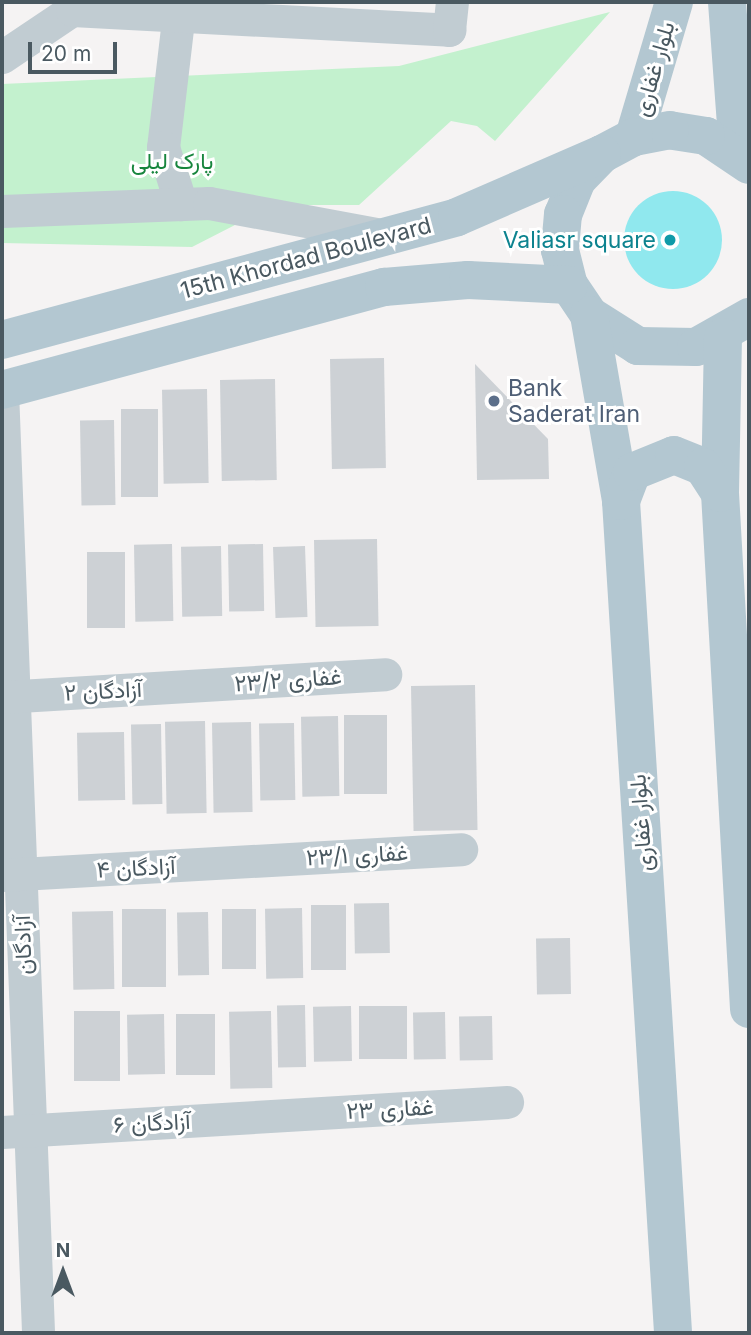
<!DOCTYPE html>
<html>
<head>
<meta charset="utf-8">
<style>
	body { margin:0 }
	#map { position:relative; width:751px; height:1335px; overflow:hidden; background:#f5f3f3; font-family:Inter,Vazirmatn,sans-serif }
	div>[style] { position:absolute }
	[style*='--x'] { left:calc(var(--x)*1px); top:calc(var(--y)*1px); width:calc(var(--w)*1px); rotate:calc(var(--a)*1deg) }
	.green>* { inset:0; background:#c3f1ce }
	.water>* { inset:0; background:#90e8ee }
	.round { border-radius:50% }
	.building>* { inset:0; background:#cdd1d5; transform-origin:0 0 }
	.minor>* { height:33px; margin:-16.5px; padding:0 16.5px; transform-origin:16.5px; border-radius:16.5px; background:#c1ccd2 }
	.major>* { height:38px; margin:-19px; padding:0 19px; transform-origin:19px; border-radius:19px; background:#b3c7d1 }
	.dots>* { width:19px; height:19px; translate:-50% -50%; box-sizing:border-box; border:4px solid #fff; border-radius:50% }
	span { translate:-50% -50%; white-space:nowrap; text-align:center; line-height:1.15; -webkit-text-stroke:6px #fff; paint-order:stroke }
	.street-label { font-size:23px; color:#4a5961 }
	.park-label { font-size:23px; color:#17853d }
	.culture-label { font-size:23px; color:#0d838f }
	.right { translate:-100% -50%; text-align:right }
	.service-label { font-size:23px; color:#4e5e75 }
	.left { translate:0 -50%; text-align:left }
	.frame { position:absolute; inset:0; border:4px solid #4a5961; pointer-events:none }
	.north { position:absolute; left:28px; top:1237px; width:70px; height:70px; -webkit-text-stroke:5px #fff; paint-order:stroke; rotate:0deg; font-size:19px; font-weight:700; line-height:28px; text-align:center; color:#4a5961 }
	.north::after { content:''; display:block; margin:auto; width:24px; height:32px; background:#4a5961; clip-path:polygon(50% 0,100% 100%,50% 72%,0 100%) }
	.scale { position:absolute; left:28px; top:42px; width:89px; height:32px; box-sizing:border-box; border:4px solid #4a5961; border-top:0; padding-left:9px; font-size:21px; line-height:24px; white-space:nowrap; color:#4a5961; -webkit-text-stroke:5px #fff; paint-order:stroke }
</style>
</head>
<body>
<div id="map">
	<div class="green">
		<div style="clip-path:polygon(610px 12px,495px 141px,477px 126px,451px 121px,359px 205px,274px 205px,192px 247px,2px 243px,2px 84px,399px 66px)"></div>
	</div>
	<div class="water">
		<div class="round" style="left:624px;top:191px;width:98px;height:98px"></div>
	</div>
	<div class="building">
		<div style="left:384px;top:358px;width:110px;height:54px;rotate:89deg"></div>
		<div style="clip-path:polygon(475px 364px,548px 439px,549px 479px,477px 480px)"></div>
		<div style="left:275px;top:379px;width:101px;height:55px;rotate:89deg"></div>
		<div style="left:207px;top:389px;width:94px;height:45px;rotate:89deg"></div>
		<div style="left:121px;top:409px;width:37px;height:88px"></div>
		<div style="left:114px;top:420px;width:85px;height:34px;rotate:89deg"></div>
		<div style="left:377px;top:539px;width:87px;height:63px;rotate:89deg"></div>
		<div style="left:172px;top:544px;width:77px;height:38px;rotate:89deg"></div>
		<div style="left:263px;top:544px;width:67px;height:35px;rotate:89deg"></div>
		<div style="left:221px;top:546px;width:70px;height:40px;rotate:89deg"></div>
		<div style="left:305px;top:546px;width:71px;height:32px;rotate:88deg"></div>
		<div style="left:87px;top:552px;width:38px;height:76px"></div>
		<div style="left:475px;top:685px;width:145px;height:64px;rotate:89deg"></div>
		<div style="left:344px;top:715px;width:43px;height:79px"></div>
		<div style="left:338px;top:716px;width:80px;height:37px;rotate:89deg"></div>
		<div style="left:205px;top:721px;width:92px;height:40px;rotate:89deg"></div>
		<div style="left:251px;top:722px;width:90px;height:39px;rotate:89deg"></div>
		<div style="left:294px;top:723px;width:77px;height:35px;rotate:89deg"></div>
		<div style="left:161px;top:724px;width:80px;height:30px;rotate:89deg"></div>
		<div style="left:124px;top:732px;width:68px;height:47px;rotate:89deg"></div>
		<div style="left:389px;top:903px;width:50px;height:35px;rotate:89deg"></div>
		<div style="left:311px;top:905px;width:35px;height:65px"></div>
		<div style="left:302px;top:908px;width:70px;height:37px;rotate:89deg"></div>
		<div style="left:122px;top:909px;width:44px;height:78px"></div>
		<div style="left:222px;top:909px;width:34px;height:60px"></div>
		<div style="left:113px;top:911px;width:78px;height:41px;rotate:89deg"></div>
		<div style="left:208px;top:912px;width:63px;height:31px;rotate:89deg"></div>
		<div style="left:570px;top:938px;width:56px;height:34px;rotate:89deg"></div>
		<div style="left:305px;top:1005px;width:62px;height:28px;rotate:89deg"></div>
		<div style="left:351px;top:1006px;width:55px;height:38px;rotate:89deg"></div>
		<div style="left:359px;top:1006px;width:48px;height:53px"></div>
		<div style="left:74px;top:1011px;width:46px;height:70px"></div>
		<div style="left:271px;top:1011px;width:77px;height:42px;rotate:89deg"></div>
		<div style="left:445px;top:1012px;width:47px;height:32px;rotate:89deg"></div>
		<div style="left:164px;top:1014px;width:60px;height:37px;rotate:89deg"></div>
		<div style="left:176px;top:1014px;width:39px;height:61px"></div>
		<div style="left:492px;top:1016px;width:44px;height:33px;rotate:89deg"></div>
	</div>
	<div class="minor">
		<div style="--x:178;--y:20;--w:128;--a:96.7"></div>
		<div style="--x:163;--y:147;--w:60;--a:72.5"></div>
		<div style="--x:2;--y:57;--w:84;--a:-33.9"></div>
		<div style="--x:72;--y:10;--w:378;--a:3"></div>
		<div style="--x:449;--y:30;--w:28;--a:-84"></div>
		<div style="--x:2;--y:211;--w:207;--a:-2.2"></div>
		<div style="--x:209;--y:203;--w:181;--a:10.5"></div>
		<div style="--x:2;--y:390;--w:944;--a:87.81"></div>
		<div style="--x:2;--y:697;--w:384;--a:-3.4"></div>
		<div style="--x:2;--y:875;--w:460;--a:-3.2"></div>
		<div style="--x:2;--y:1132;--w:506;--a:-3.4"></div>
	</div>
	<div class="major">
		<div style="--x:727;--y:2;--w:151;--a:85.8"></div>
		<div style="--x:634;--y:137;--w:141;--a:-73.5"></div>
		<div style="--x:749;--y:165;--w:52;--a:-146"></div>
		<div style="--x:706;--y:136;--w:36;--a:-171"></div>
		<div style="--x:670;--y:130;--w:37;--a:169"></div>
		<div style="--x:634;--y:137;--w:36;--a:152"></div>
		<div style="--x:602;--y:154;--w:36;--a:134"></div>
		<div style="--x:577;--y:180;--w:37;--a:112"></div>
		<div style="--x:563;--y:214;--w:36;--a:95"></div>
		<div style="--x:560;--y:250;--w:36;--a:76"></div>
		<div style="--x:569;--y:285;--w:36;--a:56"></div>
		<div style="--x:589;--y:315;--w:58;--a:32.3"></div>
		<div style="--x:638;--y:346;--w:58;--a:1"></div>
		<div style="--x:696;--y:347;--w:61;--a:-29.5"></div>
		<div style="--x:589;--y:315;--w:189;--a:80.2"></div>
		<div style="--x:621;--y:501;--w:834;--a:86.42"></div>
		<div style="--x:723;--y:337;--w:156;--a:91.1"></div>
		<div style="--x:720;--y:493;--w:517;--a:86.78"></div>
		<div style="--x:2;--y:340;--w:471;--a:-15.1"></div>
		<div style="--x:457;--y:217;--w:158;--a:-23.5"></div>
		<div style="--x:2;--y:390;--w:396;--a:-15.1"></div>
		<div style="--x:384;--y:287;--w:84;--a:-4.8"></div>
		<div style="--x:468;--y:280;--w:101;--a:2.8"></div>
		<div style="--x:621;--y:501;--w:31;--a:-69"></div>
		<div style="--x:632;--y:472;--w:45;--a:-22"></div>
		<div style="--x:674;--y:455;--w:31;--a:22"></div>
		<div style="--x:703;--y:467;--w:31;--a:57"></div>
	</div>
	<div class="dots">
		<div style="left:670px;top:240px;background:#0f9aa8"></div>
		<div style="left:494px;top:401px;background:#5c6f8a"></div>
	</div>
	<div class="street-label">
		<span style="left:654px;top:69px;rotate:-74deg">بلوار غفاری</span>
		<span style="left:306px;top:258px;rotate:-15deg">15th Khordad Boulevard</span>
		<span style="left:288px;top:680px;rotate:-4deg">غفاری ۲۳/۲</span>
		<span style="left:103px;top:691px;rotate:-3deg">آزادگان ۲</span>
		<span style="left:641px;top:823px;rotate:-94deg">بلوار غفاری</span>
		<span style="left:357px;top:855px;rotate:-3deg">غفاری ۲۳/۱</span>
		<span style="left:136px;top:868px;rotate:-3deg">آزادگان ۴</span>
		<span style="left:23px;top:945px;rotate:-92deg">آزادگان</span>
		<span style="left:390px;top:1109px;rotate:-3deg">غفاری ۲۳</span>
		<span style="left:152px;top:1123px;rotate:-3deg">آزادگان ۶</span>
	</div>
	<div class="park-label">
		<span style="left:172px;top:161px">پارک لیلی</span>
	</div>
	<div class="culture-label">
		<span class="right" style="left:656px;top:240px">Valiasr square</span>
	</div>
	<div class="service-label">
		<span class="left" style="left:508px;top:401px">Bank<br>Saderat Iran</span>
	</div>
	<div class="frame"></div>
	<div class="north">N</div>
	<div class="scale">20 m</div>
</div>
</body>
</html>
